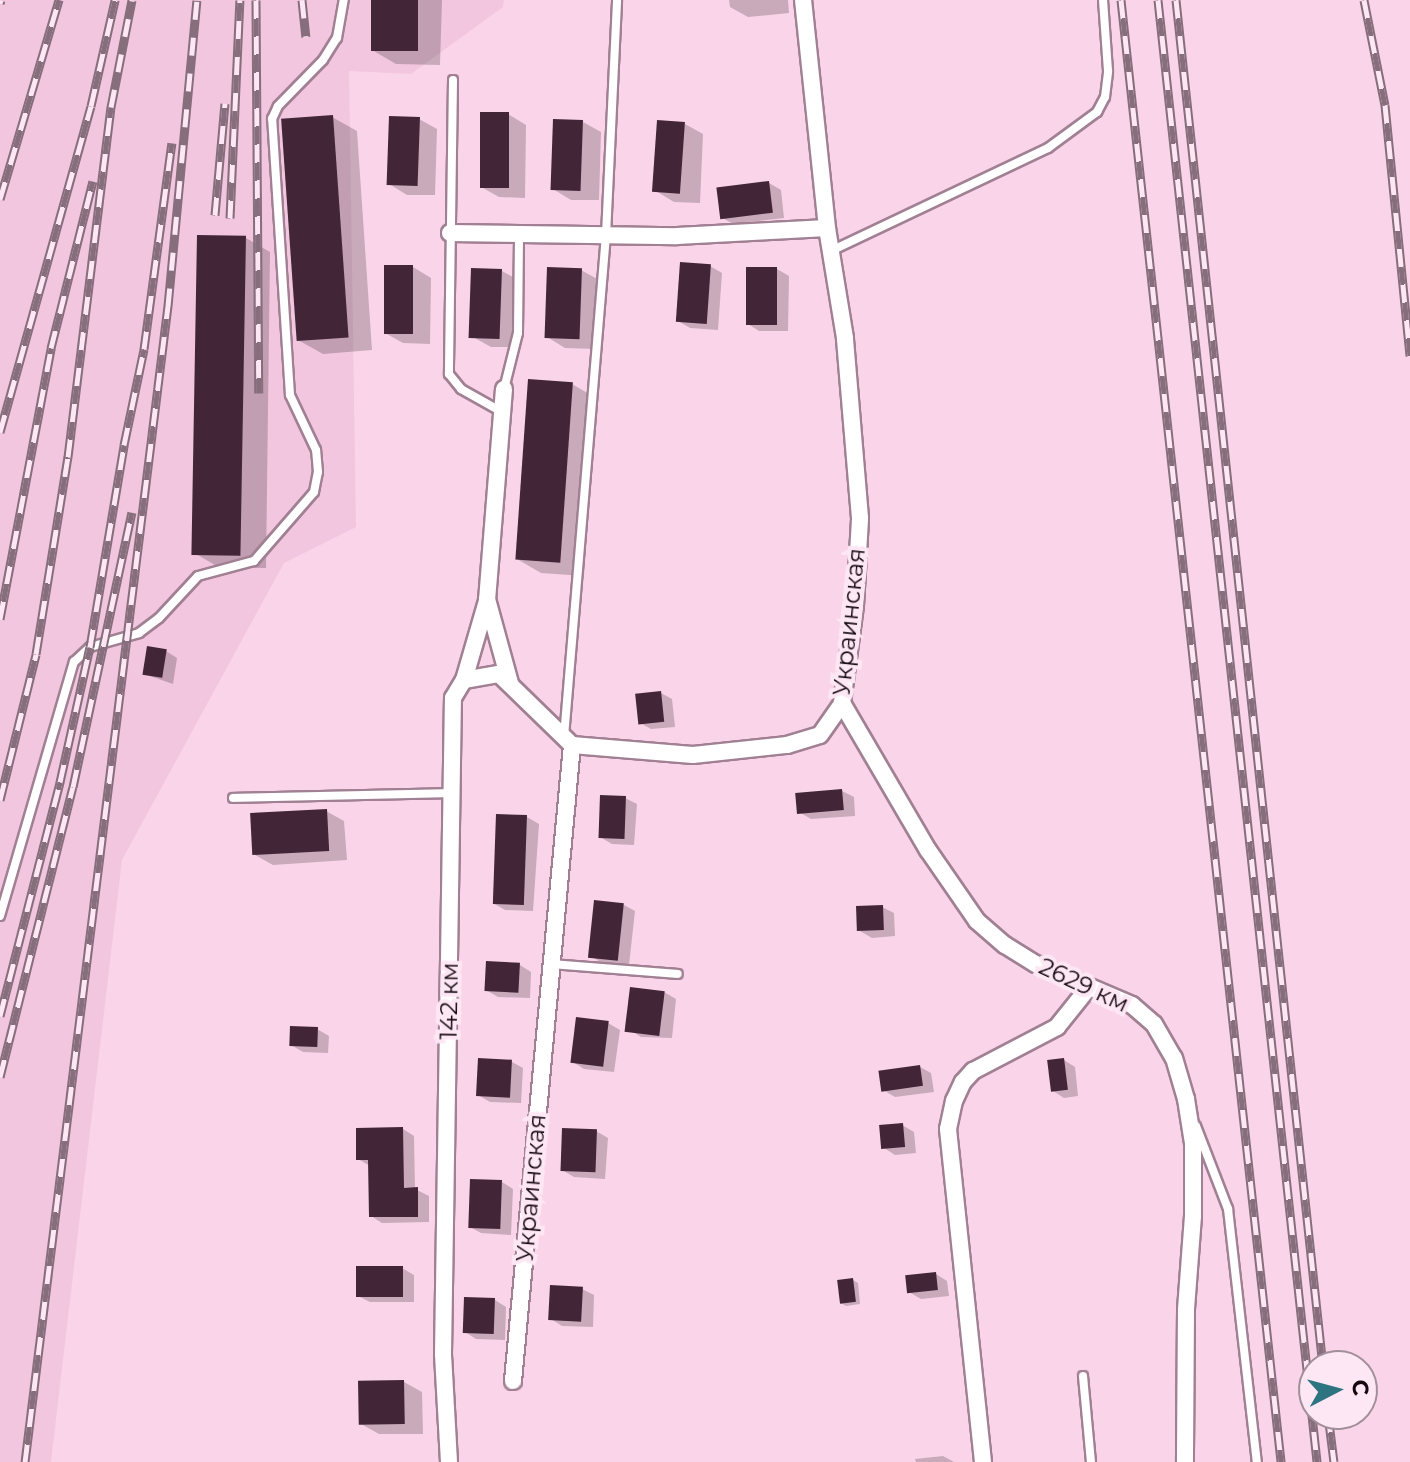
<!DOCTYPE html>
<html>
<head>
<meta charset="utf-8">
<style>
	body { margin:0 }
	#map { position:relative; width:1410px; height:1462px; overflow:hidden; background:#fad5ea; font-family:Montserrat,sans-serif }
	div>[style] { position:absolute }
	[style*='--x'] { left:calc(var(--x)*1px); top:calc(var(--y)*1px); width:calc(var(--w)*1px); rotate:calc(var(--a)*1deg) }
	.built>* { inset:0; background:#f2c6df }
	.shadow>* { inset:0; background:#0003 }
	.building>* { inset:0; background:#422637; transform-origin:0 0 }
	.roads { filter:drop-shadow(2px 0 #a18093) drop-shadow(-2px 0 #a18093) drop-shadow(0 2px #a18093) drop-shadow(0 -2px #a18093) }
	.service>* { height:8px; margin:-4px; padding:0 4px; transform-origin:4px; border-radius:4px; background:#fff }
	.minor>* { height:16px; margin:-8px; padding:0 8px; transform-origin:8px; border-radius:8px; background:#fff }
	.rail>* { height:9px; margin-top:-4.5px; transform-origin:0; background:repeating-linear-gradient(90deg,#fee7f4 0 18px,#866e7c 0 36px); box-sizing:border-box; border-block:2px solid #866e7c }
	span { translate:-50% -50%; white-space:nowrap; text-align:center; line-height:1.15; -webkit-text-stroke:8px #fee7f4; paint-order:stroke }
	.street-label { font-size:24px; color:#160a11 }
	.north { position:absolute; left:1298px; top:1350px; width:80px; height:80px; box-sizing:border-box; background:#fee7f4; border:2px solid #a18f99; border-radius:50%; rotate:84deg; font-size:22px; font-weight:700; line-height:32px; text-align:center; color:#160a11 }
	.north::after { content:''; display:block; margin:auto; width:28px; height:36px; background:#2d7480; clip-path:polygon(50% 0,100% 100%,50% 72%,0 100%) }
</style>
</head>
<body>
<div id="map">
	<div class="built">
		<div style="clip-path:polygon(0 0,504px 0,503px 7px,411px 74px,349px 71px,356px 527px,284px 563px,122px 860px,51px 1462px,0 1462px)"></div>
	</div>
	<div class="shadow">
		<div style="clip-path:polygon(373px 0,442px 0,440px 65px,396px 64px,372px 50px)"></div>
		<div style="clip-path:polygon(729px 0,788px 0,789px 13px,748px 17px,730px 7px)"></div>
		<div style="clip-path:polygon(508px 114px,526px 125px,525px 198px,499px 197px,481px 187px)"></div>
		<div style="clip-path:polygon(332px 117px,357px 131px,372px 350px,323px 354px,298px 340px)"></div>
		<div style="clip-path:polygon(419px 119px,437px 129px,435px 195px,407px 195px,389px 184px)"></div>
		<div style="clip-path:polygon(583px 122px,601px 132px,599px 200px,571px 200px,553px 189px)"></div>
		<div style="clip-path:polygon(685px 124px,703px 134px,700px 203px,674px 202px,656px 191px)"></div>
		<div style="clip-path:polygon(769px 183px,781px 190px,784px 218px,733px 224px,721px 217px)"></div>
		<div style="clip-path:polygon(246px 238px,270px 252px,266px 568px,220px 568px,196px 554px)"></div>
		<div style="clip-path:polygon(710px 266px,722px 273px,718px 330px,690px 328px,678px 321px)"></div>
		<div style="clip-path:polygon(413px 267px,431px 278px,430px 344px,403px 343px,385px 333px)"></div>
		<div style="clip-path:polygon(777px 269px,789px 276px,788px 331px,759px 331px,748px 324px)"></div>
		<div style="clip-path:polygon(581px 270px,599px 280px,596px 349px,565px 348px,547px 337px)"></div>
		<div style="clip-path:polygon(502px 271px,520px 281px,520px 347px,491px 347px,473px 337px)"></div>
		<div style="clip-path:polygon(572px 384px,596px 398px,584px 576px,541px 573px,517px 559px)"></div>
		<div style="clip-path:polygon(166px 651px,177px 658px,173px 684px,144px 674px)"></div>
		<div style="clip-path:polygon(661px 693px,672px 699px,675px 727px,651px 729px,640px 723px)"></div>
		<div style="clip-path:polygon(842px 791px,854px 797px,855px 816px,811px 819px,799px 812px)"></div>
		<div style="clip-path:polygon(625px 798px,637px 804px,634px 845px,612px 844px,600px 837px)"></div>
		<div style="clip-path:polygon(326px 811px,344px 821px,347px 860px,273px 865px,255px 855px)"></div>
		<div style="clip-path:polygon(498px 816px,527px 817px,539px 824px,533px 911px,505px 910px,493px 903px)"></div>
		<div style="clip-path:polygon(624px 905px,635px 911px,629px 965px,602px 963px,591px 956px)"></div>
		<div style="clip-path:polygon(882px 907px,894px 913px,895px 936px,872px 938px,860px 931px)"></div>
		<div style="clip-path:polygon(520px 965px,531px 972px,530px 998px,498px 997px,486px 990px)"></div>
		<div style="clip-path:polygon(664px 992px,676px 999px,672px 1038px,641px 1037px,630px 1030px)"></div>
		<div style="clip-path:polygon(608px 1023px,620px 1030px,614px 1072px,584px 1069px,573px 1062px)"></div>
		<div style="clip-path:polygon(317px 1029px,329px 1036px,328px 1053px,303px 1052px,291px 1045px)"></div>
		<div style="clip-path:polygon(1064px 1060px,1075px 1067px,1078px 1096px,1064px 1098px,1053px 1091px)"></div>
		<div style="clip-path:polygon(512px 1062px,523px 1068px,521px 1103px,490px 1102px,478px 1095px)"></div>
		<div style="clip-path:polygon(920px 1067px,931px 1073px,934px 1092px,895px 1097px,883px 1090px)"></div>
		<div style="clip-path:polygon(902px 1125px,914px 1132px,916px 1153px,895px 1155px,884px 1148px)"></div>
		<div style="clip-path:polygon(403px 1129px,414px 1136px,415px 1189px,429px 1196px,429px 1222px,382px 1223px,371px 1216px,370px 1166px,358px 1159px)"></div>
		<div style="clip-path:polygon(596px 1131px,608px 1138px,605px 1179px,574px 1177px,562px 1170px)"></div>
		<div style="clip-path:polygon(502px 1182px,513px 1189px,511px 1235px,481px 1233px,470px 1227px)"></div>
		<div style="clip-path:polygon(402px 1268px,414px 1275px,414px 1302px,370px 1302px,358px 1296px)"></div>
		<div style="clip-path:polygon(936px 1274px,947px 1281px,949px 1296px,921px 1299px,909px 1292px)"></div>
		<div style="clip-path:polygon(853px 1280px,858px 1283px,860px 1304px,846px 1306px,841px 1303px)"></div>
		<div style="clip-path:polygon(582px 1289px,594px 1295px,593px 1327px,562px 1326px,551px 1319px)"></div>
		<div style="clip-path:polygon(495px 1300px,506px 1307px,505px 1340px,476px 1339px,465px 1332px)"></div>
		<div style="clip-path:polygon(404px 1382px,422px 1392px,423px 1434px,379px 1434px,361px 1424px)"></div>
		<div style="clip-path:polygon(943px 1456px,954px 1462px,916px 1462px,915px 1459px)"></div>
	</div>
	<div class="building">
		<div style="left:371px;top:0;width:47px;height:51px"></div>
		<div style="left:480px;top:112px;width:29px;height:76px"></div>
		<div style="left:333px;top:115px;width:223px;height:52px;rotate:86deg"></div>
		<div style="left:389px;top:116px;width:31px;height:69px;rotate:2deg"></div>
		<div style="left:553px;top:119px;width:30px;height:71px;rotate:2deg"></div>
		<div style="left:657px;top:120px;width:28px;height:72px;rotate:4deg"></div>
		<div style="left:769px;top:181px;width:32px;height:53px;rotate:83deg"></div>
		<div style="left:197px;top:235px;width:49px;height:320px;rotate:1deg"></div>
		<div style="left:680px;top:262px;width:31px;height:60px;rotate:4deg"></div>
		<div style="left:384px;top:265px;width:29px;height:69px"></div>
		<div style="left:547px;top:267px;width:35px;height:71px;rotate:2deg"></div>
		<div style="left:746px;top:267px;width:31px;height:58px"></div>
		<div style="left:471px;top:268px;width:31px;height:70px;rotate:2deg"></div>
		<div style="left:528px;top:379px;width:45px;height:181px;rotate:4deg"></div>
		<div style="left:147px;top:646px;width:20px;height:29px;rotate:9deg"></div>
		<div style="left:661px;top:691px;width:31px;height:26px;rotate:84deg"></div>
		<div style="left:842px;top:789px;width:21px;height:47px;rotate:85deg"></div>
		<div style="left:600px;top:795px;width:26px;height:43px;rotate:2deg"></div>
		<div style="left:327px;top:809px;width:42px;height:77px;rotate:87deg"></div>
		<div style="left:496px;top:814px;width:31px;height:90px;rotate:2deg"></div>
		<div style="left:594px;top:900px;width:30px;height:58px;rotate:6deg"></div>
		<div style="left:883px;top:905px;width:25px;height:27px;rotate:88deg"></div>
		<div style="left:486px;top:961px;width:34px;height:30px;rotate:3deg"></div>
		<div style="left:630px;top:987px;width:35px;height:45px;rotate:7deg"></div>
		<div style="left:576px;top:1017px;width:33px;height:46px;rotate:7deg"></div>
		<div style="left:290px;top:1026px;width:28px;height:20px;rotate:2deg"></div>
		<div style="left:478px;top:1058px;width:34px;height:38px;rotate:3deg"></div>
		<div style="left:1064px;top:1058px;width:32px;height:17px;rotate:83deg"></div>
		<div style="left:920px;top:1065px;width:21px;height:42px;rotate:82deg"></div>
		<div style="left:903px;top:1123px;width:24px;height:24px;rotate:85deg"></div>
		<div style="clip-path:polygon(403px 1127px,404px 1188px,418px 1187px,418px 1217px,369px 1217px,368px 1160px,356px 1160px,356px 1128px)"></div>
		<div style="left:562px;top:1128px;width:35px;height:43px;rotate:2deg"></div>
		<div style="left:470px;top:1179px;width:32px;height:49px;rotate:2deg"></div>
		<div style="left:356px;top:1266px;width:47px;height:31px"></div>
		<div style="left:936px;top:1272px;width:18px;height:31px;rotate:84deg"></div>
		<div style="left:853px;top:1278px;width:24px;height:16px;rotate:83deg"></div>
		<div style="left:550px;top:1285px;width:33px;height:35px;rotate:3deg"></div>
		<div style="left:464px;top:1297px;width:31px;height:36px;rotate:2deg"></div>
		<div style="left:404px;top:1380px;width:44px;height:46px;rotate:89deg"></div>
	</div>
	<div class="roads">
		<div class="service">
			<div style="--x:453;--y:80;--w:294;--a:90.8"></div>
			<div style="--x:449;--y:374;--w:19;--a:51"></div>
			<div style="--x:461;--y:389;--w:47;--a:29.3"></div>
			<div style="--x:831;--y:251;--w:240;--a:-25.4"></div>
			<div style="--x:1048;--y:148;--w:61;--a:-36.3"></div>
			<div style="--x:1097;--y:112;--w:17;--a:-62"></div>
			<div style="--x:1105;--y:97;--w:26;--a:-83"></div>
			<div style="--x:1108;--y:71;--w:71;--a:-94"></div>
			<div style="--x:504;--y:389;--w:58;--a:-76"></div>
			<div style="--x:518;--y:333;--w:99;--a:-89.4"></div>
			<div style="--x:564;--y:737;--w:504;--a:-85.22"></div>
			<div style="--x:606;--y:235;--w:235;--a:-87.3"></div>
			<div style="--x:233;--y:798;--w:218;--a:-1.3"></div>
			<div style="--x:0;--y:916;--w:265;--a:-73.8"></div>
			<div style="--x:74;--y:662;--w:22;--a:-43"></div>
			<div style="--x:90;--y:647;--w:51;--a:-15.9"></div>
			<div style="--x:139;--y:633;--w:25;--a:-37"></div>
			<div style="--x:159;--y:618;--w:57;--a:-47.1"></div>
			<div style="--x:198;--y:576;--w:58;--a:-15"></div>
			<div style="--x:254;--y:561;--w:91;--a:-49"></div>
			<div style="--x:314;--y:492;--w:20;--a:-79"></div>
			<div style="--x:318;--y:472;--w:22;--a:-95"></div>
			<div style="--x:316;--y:450;--w:61;--a:-115.3"></div>
			<div style="--x:290;--y:395;--w:277;--a:-93.7"></div>
			<div style="--x:272;--y:119;--w:14;--a:-65"></div>
			<div style="--x:278;--y:106;--w:64;--a:-45.6"></div>
			<div style="--x:323;--y:60;--w:26;--a:-58"></div>
			<div style="--x:337;--y:38;--w:39;--a:-80"></div>
			<div style="--x:552;--y:964;--w:126;--a:4.5"></div>
			<div style="--x:1196;--y:1126;--w:89;--a:68.9"></div>
			<div style="--x:1228;--y:1209;--w:255;--a:83.5"></div>
			<div style="--x:1083;--y:1376;--w:86;--a:84.7"></div>
		</div>
		<div class="minor">
			<div style="--x:450;--y:233;--w:227;--a:0.8"></div>
			<div style="--x:677;--y:236;--w:150;--a:-3.1"></div>
			<div style="--x:504;--y:389;--w:211;--a:94.6"></div>
			<div style="--x:487;--y:599;--w:87;--a:74.7"></div>
			<div style="--x:464;--y:680;--w:82;--a:-73.8"></div>
			<div style="--x:842;--y:703;--w:170;--a:59.7"></div>
			<div style="--x:928;--y:850;--w:86;--a:55.4"></div>
			<div style="--x:977;--y:921;--w:37;--a:41"></div>
			<div style="--x:1005;--y:945;--w:36;--a:32"></div>
			<div style="--x:1036;--y:964;--w:104;--a:23.1"></div>
			<div style="--x:1132;--y:1005;--w:29;--a:41"></div>
			<div style="--x:1154;--y:1024;--w:39;--a:60"></div>
			<div style="--x:1174;--y:1058;--w:43;--a:73.7"></div>
			<div style="--x:1186;--y:1099;--w:45;--a:81"></div>
			<div style="--x:1193;--y:1143;--w:73;--a:90"></div>
			<div style="--x:1193;--y:1216;--w:94;--a:94.3"></div>
			<div style="--x:1186;--y:1310;--w:152;--a:90.4"></div>
			<div style="--x:513;--y:1381;--w:639;--a:-84.7"></div>
			<div style="--x:572;--y:745;--w:121;--a:4.7"></div>
			<div style="--x:693;--y:755;--w:95;--a:-6.1"></div>
			<div style="--x:787;--y:745;--w:34;--a:-17"></div>
			<div style="--x:820;--y:735;--w:39;--a:-55"></div>
			<div style="--x:842;--y:703;--w:98;--a:-82.4"></div>
			<div style="--x:855;--y:606;--w:88;--a:-86.7"></div>
			<div style="--x:860;--y:518;--w:181;--a:-94.8"></div>
			<div style="--x:845;--y:338;--w:111;--a:-99.3"></div>
			<div style="--x:827;--y:228;--w:229;--a:-96"></div>
			<div style="--x:449;--y:1462;--w:108;--a:-93.2"></div>
			<div style="--x:443;--y:1354;--w:656;--a:-89.13"></div>
			<div style="--x:453;--y:698;--w:21;--a:-59"></div>
			<div style="--x:464;--y:680;--w:36;--a:-10"></div>
			<div style="--x:499;--y:674;--w:102;--a:44.2"></div>
			<div style="--x:983;--y:1462;--w:335;--a:-96"></div>
			<div style="--x:948;--y:1129;--w:29;--a:-78"></div>
			<div style="--x:954;--y:1101;--w:21;--a:-65"></div>
			<div style="--x:963;--y:1082;--w:15;--a:-48"></div>
			<div style="--x:973;--y:1071;--w:95;--a:-27.6"></div>
			<div style="--x:1057;--y:1027;--w:51;--a:-51.3"></div>
		</div>
	</div>
	<div class="rail">
		<div style="--x:256;--y:0;--w:393;--a:89.6"></div>
		<div style="--x:302;--y:0;--w:37;--a:84"></div>
		<div style="--x:1121;--y:0;--w:1471;--a:83.75"></div>
		<div style="--x:1158;--y:0;--w:1471;--a:83.79"></div>
		<div style="--x:1176;--y:0;--w:1374;--a:83.86"></div>
		<div style="--x:1364;--y:0;--w:107;--a:78.7"></div>
		<div style="--x:1385;--y:105;--w:252;--a:84.3"></div>
		<div style="--x:0;--y:3;--w:3;--a:-72"></div>
		<div style="--x:0;--y:199;--w:208;--a:-73.5"></div>
		<div style="--x:215;--y:215;--w:112;--a:-84.9"></div>
		<div style="--x:230;--y:218;--w:218;--a:-87.4"></div>
		<div style="--x:0;--y:432;--w:338;--a:-74.4"></div>
		<div style="--x:91;--y:106;--w:109;--a:-77.2"></div>
		<div style="--x:0;--y:619;--w:276;--a:-79.3"></div>
		<div style="--x:51;--y:348;--w:172;--a:-75.9"></div>
		<div style="--x:0;--y:800;--w:150;--a:-76.1"></div>
		<div style="--x:36;--y:654;--w:200;--a:-80.8"></div>
		<div style="--x:68;--y:457;--w:353;--a:-83"></div>
		<div style="--x:111;--y:107;--w:109;--a:-78.9"></div>
		<div style="--x:0;--y:1016;--w:242;--a:-75.6"></div>
		<div style="--x:60;--y:782;--w:138;--a:-77.5"></div>
		<div style="--x:90;--y:647;--w:205;--a:-80.4"></div>
		<div style="--x:124;--y:445;--w:98;--a:-78.2"></div>
		<div style="--x:144;--y:349;--w:208;--a:-82.3"></div>
		<div style="--x:0;--y:1077;--w:299;--a:-75.9"></div>
		<div style="--x:73;--y:787;--w:281;--a:-77.9"></div>
		<div style="--x:1328;--y:1414;--w:48;--a:82.9"></div>
		<div style="--x:25;--y:1462;--w:1165;--a:-82.95"></div>
		<div style="--x:168;--y:306;--w:307;--a:-84.6"></div>
	</div>
	<div class="street-label">
		<span style="left:849px;top:622px;rotate:-84deg">Украинская</span>
		<span style="left:1084px;top:985px;rotate:25deg">2629 км</span>
		<span style="left:449px;top:1001px;rotate:-89deg">142 км</span>
		<span style="left:531px;top:1188px;rotate:-85deg">Украинская</span>
	</div>
	<div class="north">С</div>
</div>
</body>
</html>
